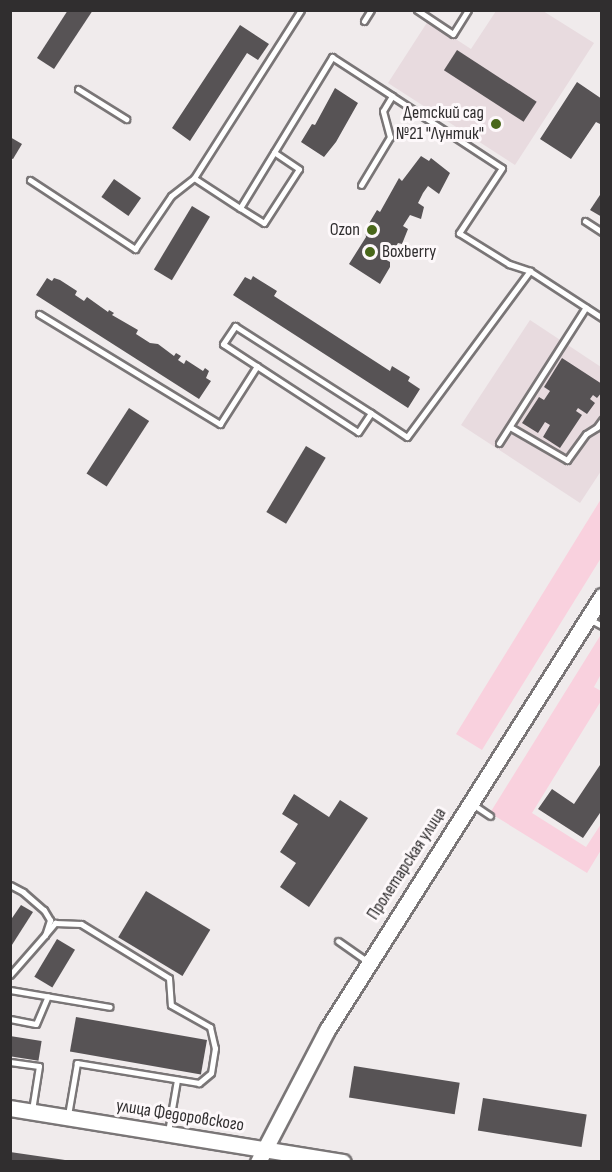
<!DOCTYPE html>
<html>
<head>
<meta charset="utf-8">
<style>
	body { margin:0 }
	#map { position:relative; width:612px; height:1172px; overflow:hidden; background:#f0ebec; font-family:"Sofia Sans Condensed",sans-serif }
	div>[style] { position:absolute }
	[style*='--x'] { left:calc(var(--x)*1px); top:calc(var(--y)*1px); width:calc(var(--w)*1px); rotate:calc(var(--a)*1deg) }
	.built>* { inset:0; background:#e8dbdf }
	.green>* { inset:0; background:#f9d1de }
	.building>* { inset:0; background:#575355; transform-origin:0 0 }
	.roads { filter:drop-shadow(2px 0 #7a7677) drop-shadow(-2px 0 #7a7677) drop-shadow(0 2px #7a7677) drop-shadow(0 -2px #7a7677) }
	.lane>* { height:5px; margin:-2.5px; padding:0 2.5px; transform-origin:2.5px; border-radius:2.5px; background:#fff }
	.secondary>* { height:15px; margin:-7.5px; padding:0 7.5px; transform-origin:7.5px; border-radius:7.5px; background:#fff }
	.dots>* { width:16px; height:16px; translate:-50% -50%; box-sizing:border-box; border:3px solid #fdf8fa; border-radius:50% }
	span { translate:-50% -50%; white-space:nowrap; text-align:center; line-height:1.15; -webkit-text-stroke:6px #fdf8fa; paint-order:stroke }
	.poi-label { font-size:18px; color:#302e2f }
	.right { translate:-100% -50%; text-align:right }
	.left { translate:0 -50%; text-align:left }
	.street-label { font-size:18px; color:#302e2f }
	.frame { position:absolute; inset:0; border:12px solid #302e2f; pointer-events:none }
</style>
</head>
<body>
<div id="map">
	<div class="built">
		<div style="clip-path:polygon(496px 11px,543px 11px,594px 43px,515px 165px,388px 83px,428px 21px,471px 49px)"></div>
		<div style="clip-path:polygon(530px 320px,601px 367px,601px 471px,580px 503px,461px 425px)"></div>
	</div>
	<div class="green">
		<div style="clip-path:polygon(601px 499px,601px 558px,482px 750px,456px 734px)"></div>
		<div style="clip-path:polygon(600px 636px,601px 674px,594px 687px,601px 691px,601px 701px,532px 813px,586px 847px,601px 824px,601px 850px,587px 873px,490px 813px)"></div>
	</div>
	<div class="building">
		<div style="clip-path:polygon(68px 10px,93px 10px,54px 69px,37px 58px)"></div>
		<div style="clip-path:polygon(240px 25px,269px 44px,258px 60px,247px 53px,190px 141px,172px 128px)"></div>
		<div style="left:457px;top:50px;width:95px;height:24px;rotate:33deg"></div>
		<div style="clip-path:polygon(577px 82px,602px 99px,602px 125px,596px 122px,571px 159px,540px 139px)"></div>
		<div style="clip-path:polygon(335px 88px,358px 103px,336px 142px,324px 157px,301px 142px,312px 124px,315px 125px)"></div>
		<div style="clip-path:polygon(10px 137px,22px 144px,13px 159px,10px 158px)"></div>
		<div style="clip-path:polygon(421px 156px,429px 161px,431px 158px,450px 173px,439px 194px,428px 186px,423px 193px,418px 203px,424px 207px,421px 219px,410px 215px,403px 226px,408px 229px,402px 244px,398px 243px,395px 248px,391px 246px,383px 258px,390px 262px,390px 267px,380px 284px,349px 264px,366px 237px,365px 230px,377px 210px,380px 212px,399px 178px,402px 181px)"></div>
		<div style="left:114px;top:179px;width:33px;height:22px;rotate:35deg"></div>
		<div style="clip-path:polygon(602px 192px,602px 217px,590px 210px)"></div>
		<div style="left:192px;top:206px;width:21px;height:74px;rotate:31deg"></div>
		<div style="clip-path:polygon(253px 276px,277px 291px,274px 296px,390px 371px,392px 366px,410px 377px,408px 381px,420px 389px,408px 408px,233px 295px,245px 277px,251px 280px)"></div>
		<div style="clip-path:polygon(47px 278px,52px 281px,54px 278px,60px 280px,77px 291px,75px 295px,84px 301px,87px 297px,108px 312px,109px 310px,114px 313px,112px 315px,138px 330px,136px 334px,150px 343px,158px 344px,174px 356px,176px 353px,181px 356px,178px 360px,184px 364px,186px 360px,203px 371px,205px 368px,209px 371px,206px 378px,211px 381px,199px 399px,36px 295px)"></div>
		<div style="clip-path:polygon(562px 358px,602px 384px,602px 392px,597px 398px,593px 395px,590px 399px,595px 403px,587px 414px,578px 408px,576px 411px,582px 415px,560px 448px,543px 437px,550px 425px,545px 422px,538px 433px,522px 423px,539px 397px,544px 400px,550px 391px,544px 387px)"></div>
		<div style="left:129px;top:408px;width:24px;height:78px;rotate:33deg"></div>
		<div style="left:306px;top:446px;width:23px;height:77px;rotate:31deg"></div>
		<div style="clip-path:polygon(602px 762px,602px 810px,583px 838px,538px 809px,552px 789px,574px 804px)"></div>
		<div style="clip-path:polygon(294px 794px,329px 817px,340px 800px,368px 818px,309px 907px,280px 887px,296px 863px,280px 852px,298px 824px,282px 814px)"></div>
		<div style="left:146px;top:891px;width:75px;height:54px;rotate:31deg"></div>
		<div style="clip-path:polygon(21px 905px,33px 912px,10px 948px,10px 921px)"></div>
		<div style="left:57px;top:939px;width:21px;height:44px;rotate:31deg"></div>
		<div style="left:76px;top:1017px;width:133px;height:35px;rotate:10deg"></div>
		<div style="left:10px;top:1036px;width:32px;height:20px;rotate:9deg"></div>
		<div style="left:354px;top:1066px;width:107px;height:32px;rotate:9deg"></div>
		<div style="left:483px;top:1098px;width:105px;height:33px;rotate:9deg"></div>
		<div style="clip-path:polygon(10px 1152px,65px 1160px,65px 1162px,10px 1162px)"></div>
	</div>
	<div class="roads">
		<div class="lane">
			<div style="--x:417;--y:10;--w:43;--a:33.7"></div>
			<div style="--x:453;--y:34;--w:28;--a:-58"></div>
			<div style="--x:364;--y:21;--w:13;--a:-58"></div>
			<div style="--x:78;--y:89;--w:57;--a:32"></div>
			<div style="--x:392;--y:96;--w:131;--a:33.2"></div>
			<div style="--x:502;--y:168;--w:78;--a:123.5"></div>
			<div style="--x:459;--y:233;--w:59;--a:31.8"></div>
			<div style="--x:509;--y:264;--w:22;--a:18"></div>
			<div style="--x:530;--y:271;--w:86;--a:33.1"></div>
			<div style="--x:194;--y:178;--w:55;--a:33.1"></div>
			<div style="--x:240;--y:208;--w:177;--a:-58.6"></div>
			<div style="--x:332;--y:57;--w:72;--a:33"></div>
			<div style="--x:392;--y:96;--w:17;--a:121"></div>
			<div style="--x:383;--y:111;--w:27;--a:75"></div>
			<div style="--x:390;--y:137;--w:56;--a:121.1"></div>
			<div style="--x:30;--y:180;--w:126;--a:33.3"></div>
			<div style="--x:135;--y:249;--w:64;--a:-55.8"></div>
			<div style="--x:171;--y:196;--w:29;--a:-38"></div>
			<div style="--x:194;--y:178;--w:199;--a:-57.5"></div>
			<div style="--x:240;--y:208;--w:28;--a:32"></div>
			<div style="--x:264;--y:223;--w:64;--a:-57.1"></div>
			<div style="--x:299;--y:169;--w:30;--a:-146"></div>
			<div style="--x:585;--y:221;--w:20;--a:33"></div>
			<div style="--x:39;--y:314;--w:212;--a:31.3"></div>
			<div style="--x:220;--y:424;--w:69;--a:-57.5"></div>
			<div style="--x:371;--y:413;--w:23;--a:124"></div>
			<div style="--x:358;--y:432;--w:161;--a:-146.9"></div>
			<div style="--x:223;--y:344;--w:22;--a:-56"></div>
			<div style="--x:235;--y:326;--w:161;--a:32.6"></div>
			<div style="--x:371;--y:413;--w:43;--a:33.7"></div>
			<div style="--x:407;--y:437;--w:207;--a:-53.5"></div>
			<div style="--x:510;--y:427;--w:66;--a:30.1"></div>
			<div style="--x:567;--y:460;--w:32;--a:-54"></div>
			<div style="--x:586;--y:434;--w:13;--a:-32"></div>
			<div style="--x:597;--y:427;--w:9;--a:-54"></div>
			<div style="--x:499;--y:443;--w:161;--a:-57.4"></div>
			<div style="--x:589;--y:619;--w:15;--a:28"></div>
			<div style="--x:471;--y:803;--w:23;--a:34"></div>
			<div style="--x:10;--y:885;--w:15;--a:28"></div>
			<div style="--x:23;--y:892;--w:28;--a:41"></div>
			<div style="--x:44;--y:910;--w:12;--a:59"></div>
			<div style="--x:50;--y:920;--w:16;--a:108"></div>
			<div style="--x:45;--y:935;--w:53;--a:131.2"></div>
			<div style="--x:45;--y:935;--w:16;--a:-50"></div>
			<div style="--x:55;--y:923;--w:26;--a:2"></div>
			<div style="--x:81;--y:924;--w:103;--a:31.5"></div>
			<div style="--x:169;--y:978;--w:27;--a:86"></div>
			<div style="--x:171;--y:1005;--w:45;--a:29.4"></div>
			<div style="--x:210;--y:1027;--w:22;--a:77"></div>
			<div style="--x:215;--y:1048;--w:25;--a:99"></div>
			<div style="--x:211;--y:1073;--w:16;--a:140"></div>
			<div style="--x:199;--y:1083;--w:124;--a:-170.7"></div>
			<div style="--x:77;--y:1063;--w:53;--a:99.8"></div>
			<div style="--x:338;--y:941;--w:37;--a:35"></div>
			<div style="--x:10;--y:990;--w:101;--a:9.6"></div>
			<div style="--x:10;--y:1019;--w:26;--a:11"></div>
			<div style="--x:36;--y:1024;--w:30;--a:-67"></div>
			<div style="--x:10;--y:1062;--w:29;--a:8"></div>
			<div style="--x:39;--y:1066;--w:45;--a:99"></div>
			<div style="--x:168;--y:1132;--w:53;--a:-80.2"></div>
		</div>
		<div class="secondary">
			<div style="--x:10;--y:1108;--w:337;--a:9.2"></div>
			<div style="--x:258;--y:1162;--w:149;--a:-62.4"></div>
			<div style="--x:327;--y:1030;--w:514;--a:-57.64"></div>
		</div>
	</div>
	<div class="dots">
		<div style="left:496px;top:124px;background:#49671a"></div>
		<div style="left:372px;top:230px;background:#49671a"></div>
		<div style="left:370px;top:252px;background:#49671a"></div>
	</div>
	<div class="poi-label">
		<span class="right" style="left:484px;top:124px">Детский сад<br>№21 "Лунтик"</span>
		<span class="right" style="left:360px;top:230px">Ozon</span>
		<span class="left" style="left:382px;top:252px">Boxberry</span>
	</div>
	<div class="street-label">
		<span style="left:407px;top:864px;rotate:-57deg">Пролетарская улица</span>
		<span style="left:180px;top:1116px;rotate:9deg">улица Федоровского</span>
	</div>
	<div class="frame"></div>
</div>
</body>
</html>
